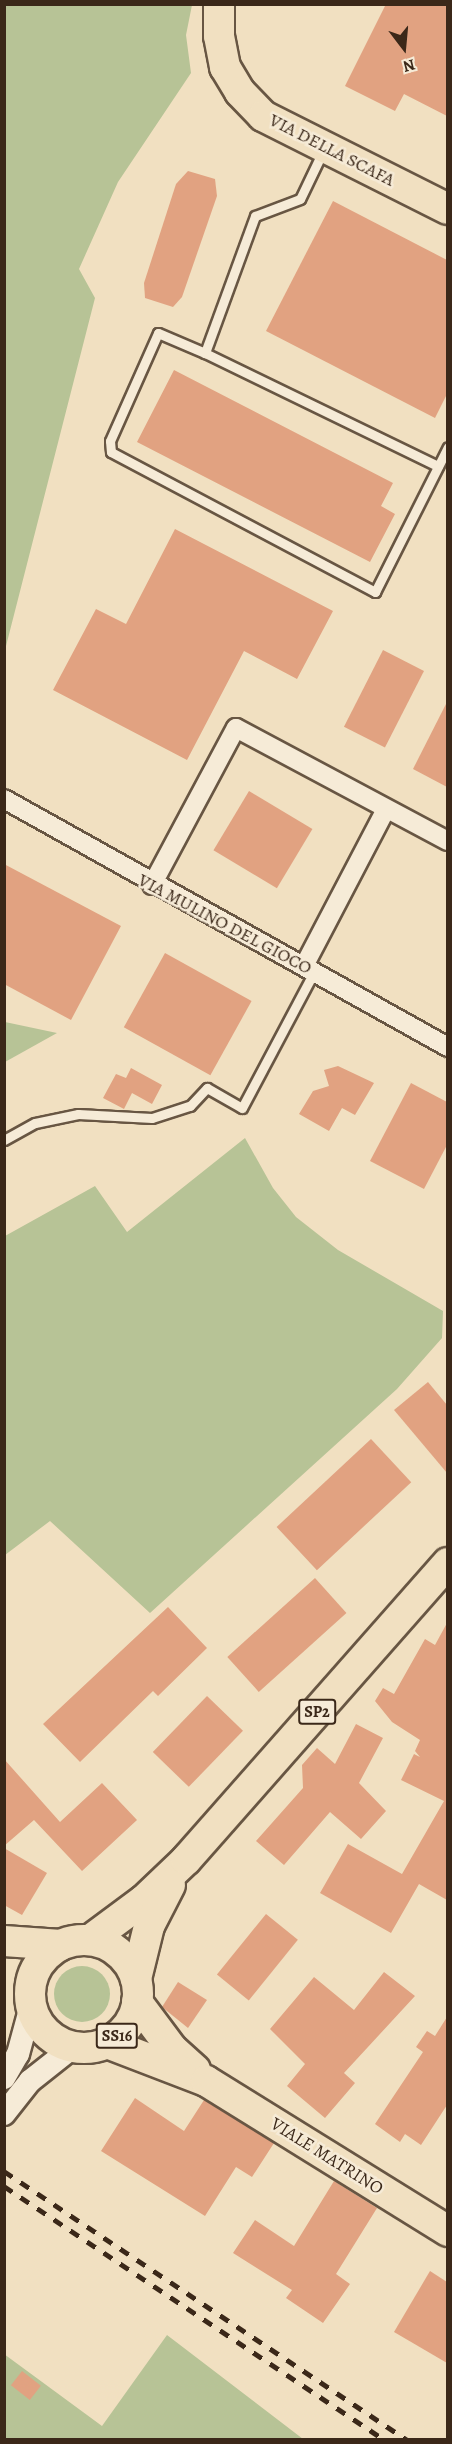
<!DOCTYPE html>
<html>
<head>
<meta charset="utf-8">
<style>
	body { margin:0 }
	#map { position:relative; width:452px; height:2444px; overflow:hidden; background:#f1e0c1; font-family:Alegreya,serif }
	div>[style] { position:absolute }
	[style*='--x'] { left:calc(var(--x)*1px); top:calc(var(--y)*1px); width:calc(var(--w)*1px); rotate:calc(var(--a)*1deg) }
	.green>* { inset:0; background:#b7c396 }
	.round { border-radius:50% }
	.building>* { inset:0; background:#e1a281; transform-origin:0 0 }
	.roads { filter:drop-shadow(2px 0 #685643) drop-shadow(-2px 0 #685643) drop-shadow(0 2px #685643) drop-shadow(0 -2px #685643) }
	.service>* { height:9px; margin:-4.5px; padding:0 4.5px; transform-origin:4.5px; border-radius:4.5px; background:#f6ebd7 }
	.minor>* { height:18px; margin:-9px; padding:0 9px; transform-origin:9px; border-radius:9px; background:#f6ebd7 }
	.tertiary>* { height:22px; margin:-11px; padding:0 11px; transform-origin:11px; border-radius:11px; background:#f6ebd7 }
	.primary>* { height:30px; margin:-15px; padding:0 15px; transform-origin:15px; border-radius:15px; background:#f1e0c1 }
	.primary>.ring { margin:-15px; padding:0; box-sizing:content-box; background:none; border:30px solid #f1e0c1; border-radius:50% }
	.rail>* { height:4.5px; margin-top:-2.25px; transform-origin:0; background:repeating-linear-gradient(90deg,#3b2819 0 10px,transparent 0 20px) }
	span { translate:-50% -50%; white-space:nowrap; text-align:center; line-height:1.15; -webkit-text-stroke:5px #f6ebd7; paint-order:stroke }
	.shield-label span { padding:2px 4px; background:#f6ebd7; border:2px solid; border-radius:4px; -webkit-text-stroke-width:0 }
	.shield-label { font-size:16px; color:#3b2819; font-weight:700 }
	.street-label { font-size:18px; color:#3b2819 }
	.frame { position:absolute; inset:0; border:6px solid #3b2819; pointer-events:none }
	.north { position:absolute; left:374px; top:18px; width:60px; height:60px; -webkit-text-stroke:4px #f6ebd7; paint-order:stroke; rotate:164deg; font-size:16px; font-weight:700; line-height:24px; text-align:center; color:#3b2819 }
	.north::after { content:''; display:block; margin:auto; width:21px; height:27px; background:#3b2819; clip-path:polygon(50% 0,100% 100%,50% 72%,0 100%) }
</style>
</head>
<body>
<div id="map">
	<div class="green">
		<div style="clip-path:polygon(5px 4px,192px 5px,186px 35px,191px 73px,118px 182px,79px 269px,95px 298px,5px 650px)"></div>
		<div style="clip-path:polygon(5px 1022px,57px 1033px,5px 1062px)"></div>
		<div style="clip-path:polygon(245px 1138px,273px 1188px,296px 1217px,338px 1250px,443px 1311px,442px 1338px,397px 1389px,150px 1613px,50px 1521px,5px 1555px,5px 1236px,95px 1186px,127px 1232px)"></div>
		<div class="round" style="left:54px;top:1966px;width:56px;height:56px"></div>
		<div style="clip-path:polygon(167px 2335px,303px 2439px,5px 2439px,4px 2354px,102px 2426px)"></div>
	</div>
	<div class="building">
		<div style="clip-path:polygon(386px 4px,447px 4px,447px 116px,404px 94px,395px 111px,345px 86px)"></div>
		<div style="clip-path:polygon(188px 171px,215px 179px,217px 196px,182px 297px,173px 307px,145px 298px,144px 283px,176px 184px)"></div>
		<div style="clip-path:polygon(333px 201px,447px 260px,447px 394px,435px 418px,266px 331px)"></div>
		<div style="clip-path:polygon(174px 370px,393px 483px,381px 506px,395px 514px,370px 562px,137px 442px)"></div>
		<div style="clip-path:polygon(175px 529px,333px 611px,297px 679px,244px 651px,187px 760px,53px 690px,96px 609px,126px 624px)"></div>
		<div style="left:383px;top:650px;width:46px;height:86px;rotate:27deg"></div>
		<div style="clip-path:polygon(447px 702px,447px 787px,413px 769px)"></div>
		<div style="left:249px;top:791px;width:74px;height:69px;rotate:31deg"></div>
		<div style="clip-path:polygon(4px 864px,121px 926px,71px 1020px,4px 984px)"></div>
		<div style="left:165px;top:953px;width:99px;height:85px;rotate:29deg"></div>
		<div style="clip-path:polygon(338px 1066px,374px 1083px,355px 1115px,342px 1108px,329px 1131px,299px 1114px,313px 1091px,329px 1086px,324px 1070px)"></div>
		<div style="clip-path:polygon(131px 1068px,162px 1085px,152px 1104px,132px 1093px,124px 1109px,103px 1098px,116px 1074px,126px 1078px)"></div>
		<div style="clip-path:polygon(411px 1083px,447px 1102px,447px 1145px,424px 1189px,370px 1161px)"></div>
		<div style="clip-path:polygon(428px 1382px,447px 1405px,447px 1473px,394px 1410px)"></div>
		<div style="left:371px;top:1439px;width:59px;height:129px;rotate:47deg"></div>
		<div style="left:315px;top:1578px;width:47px;height:118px;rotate:48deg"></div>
		<div style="clip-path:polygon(168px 1607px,207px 1648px,158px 1696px,153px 1691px,80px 1762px,43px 1724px)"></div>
		<div style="clip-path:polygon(447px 1623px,447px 1900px,419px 1884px,391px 1933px,320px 1893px,348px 1844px,402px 1874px,444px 1801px,401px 1780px,414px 1754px,420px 1757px,415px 1751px,420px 1740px,392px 1722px,375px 1701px,383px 1688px,394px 1694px,425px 1639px,435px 1645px)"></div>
		<div style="left:207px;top:1696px;width:50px;height:78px;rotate:44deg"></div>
		<div style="clip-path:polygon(356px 1724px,383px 1738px,359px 1783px,386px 1811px,361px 1839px,330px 1812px,284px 1865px,256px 1841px,303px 1788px,302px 1765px,317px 1748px,335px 1764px)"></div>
		<div style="clip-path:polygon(4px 1759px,60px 1822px,102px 1783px,137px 1820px,82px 1871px,34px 1820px,4px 1846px)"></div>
		<div style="clip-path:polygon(4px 1848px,47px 1873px,22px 1915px,4px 1905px)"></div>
		<div style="left:266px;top:1914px;width:41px;height:78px;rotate:39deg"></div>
		<div style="clip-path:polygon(384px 1972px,415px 1996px,344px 2073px,355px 2083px,325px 2118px,287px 2086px,305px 2064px,270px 2029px,314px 1977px,354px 2010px)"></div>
		<div style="clip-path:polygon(178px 1982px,207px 2000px,188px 2028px,162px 2007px)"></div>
		<div style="clip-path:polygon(447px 2017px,447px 2105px,421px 2145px,405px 2134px,400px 2142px,375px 2124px,423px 2052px,416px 2047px,427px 2031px,435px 2036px)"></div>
		<div style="clip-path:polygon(135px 2098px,184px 2131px,204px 2100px,274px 2143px,252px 2177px,236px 2167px,205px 2216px,101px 2151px)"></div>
		<div style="clip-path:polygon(334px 2181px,377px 2208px,336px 2274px,350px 2284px,323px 2323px,286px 2298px,292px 2290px,233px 2253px,255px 2220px,294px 2246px)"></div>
		<div style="clip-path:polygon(430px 2271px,447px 2282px,447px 2363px,394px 2332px)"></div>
		<div style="left:22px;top:2371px;width:24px;height:18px;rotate:38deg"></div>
	</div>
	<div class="roads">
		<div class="service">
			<div style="--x:324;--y:149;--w:55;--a:115.6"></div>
			<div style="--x:300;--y:199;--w:48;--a:159.3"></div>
			<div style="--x:255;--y:216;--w:146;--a:110.1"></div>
			<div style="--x:205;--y:353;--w:259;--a:25.9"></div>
			<div style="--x:205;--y:353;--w:51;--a:-156.9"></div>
			<div style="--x:158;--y:333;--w:118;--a:114"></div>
			<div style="--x:110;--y:441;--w:11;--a:85"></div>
			<div style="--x:111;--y:452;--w:299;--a:27.9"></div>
			<div style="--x:375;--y:592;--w:162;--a:-63.3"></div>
			<div style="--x:4;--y:1140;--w:35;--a:-29"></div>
			<div style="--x:35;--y:1123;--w:44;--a:-11.8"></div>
			<div style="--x:78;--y:1114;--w:74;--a:3.1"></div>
			<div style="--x:152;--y:1118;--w:40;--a:-18"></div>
			<div style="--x:190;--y:1106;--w:25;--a:-47"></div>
			<div style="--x:207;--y:1088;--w:40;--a:29.7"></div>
			<div style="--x:242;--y:1108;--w:154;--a:-62.1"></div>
		</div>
		<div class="minor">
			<div style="--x:4;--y:799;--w:509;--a:29.19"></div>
			<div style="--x:152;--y:885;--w:178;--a:-61.9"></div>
			<div style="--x:236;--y:728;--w:240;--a:28.1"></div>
			<div style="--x:304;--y:966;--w:177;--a:-62.4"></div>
		</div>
		<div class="tertiary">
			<div style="--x:4;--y:2078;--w:28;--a:-60"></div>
			<div style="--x:18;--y:2054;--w:50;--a:-74.8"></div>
			<div style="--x:4;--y:2114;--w:42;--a:-51.8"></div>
			<div style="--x:30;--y:2081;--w:55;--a:-38.3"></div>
		</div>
		<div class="primary">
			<div style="--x:219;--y:4;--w:32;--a:90"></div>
			<div style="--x:219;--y:36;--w:32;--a:79"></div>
			<div style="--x:225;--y:67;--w:29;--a:59"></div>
			<div style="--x:240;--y:92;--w:33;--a:46"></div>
			<div style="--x:263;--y:116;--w:207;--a:26.7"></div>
			<div style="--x:90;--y:1940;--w:67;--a:-36.5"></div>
			<div style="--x:144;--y:1900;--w:58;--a:-43.6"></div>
			<div style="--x:186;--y:1860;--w:396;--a:-48.6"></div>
			<div class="ring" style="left:30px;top:1940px;width:78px;height:78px"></div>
			<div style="--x:4;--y:1941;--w:57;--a:4"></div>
			<div style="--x:136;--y:1979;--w:55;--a:-76.2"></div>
			<div style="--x:149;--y:1926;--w:46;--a:-62.9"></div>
			<div style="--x:137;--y:2002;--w:59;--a:53.3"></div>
			<div style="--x:172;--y:2049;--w:31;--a:42"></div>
			<div style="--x:107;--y:2043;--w:106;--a:21"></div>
			<div style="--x:206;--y:2081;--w:285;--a:31.8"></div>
		</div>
	</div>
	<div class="rail">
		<div style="--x:4;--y:2171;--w:485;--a:33.7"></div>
		<div style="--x:4;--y:2186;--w:458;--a:33.7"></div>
	</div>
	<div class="shield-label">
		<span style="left:317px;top:1712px">SP2</span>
		<span style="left:117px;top:2036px">SS16</span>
	</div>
	<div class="street-label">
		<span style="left:332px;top:150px;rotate:27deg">VIA DELLA SCAFA</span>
		<span style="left:225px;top:924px;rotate:28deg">VIA MULINO DEL GIOCO</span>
		<span style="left:327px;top:2156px;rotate:32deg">VIALE MATRINO</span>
	</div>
	<div class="frame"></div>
	<div class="north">N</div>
</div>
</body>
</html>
